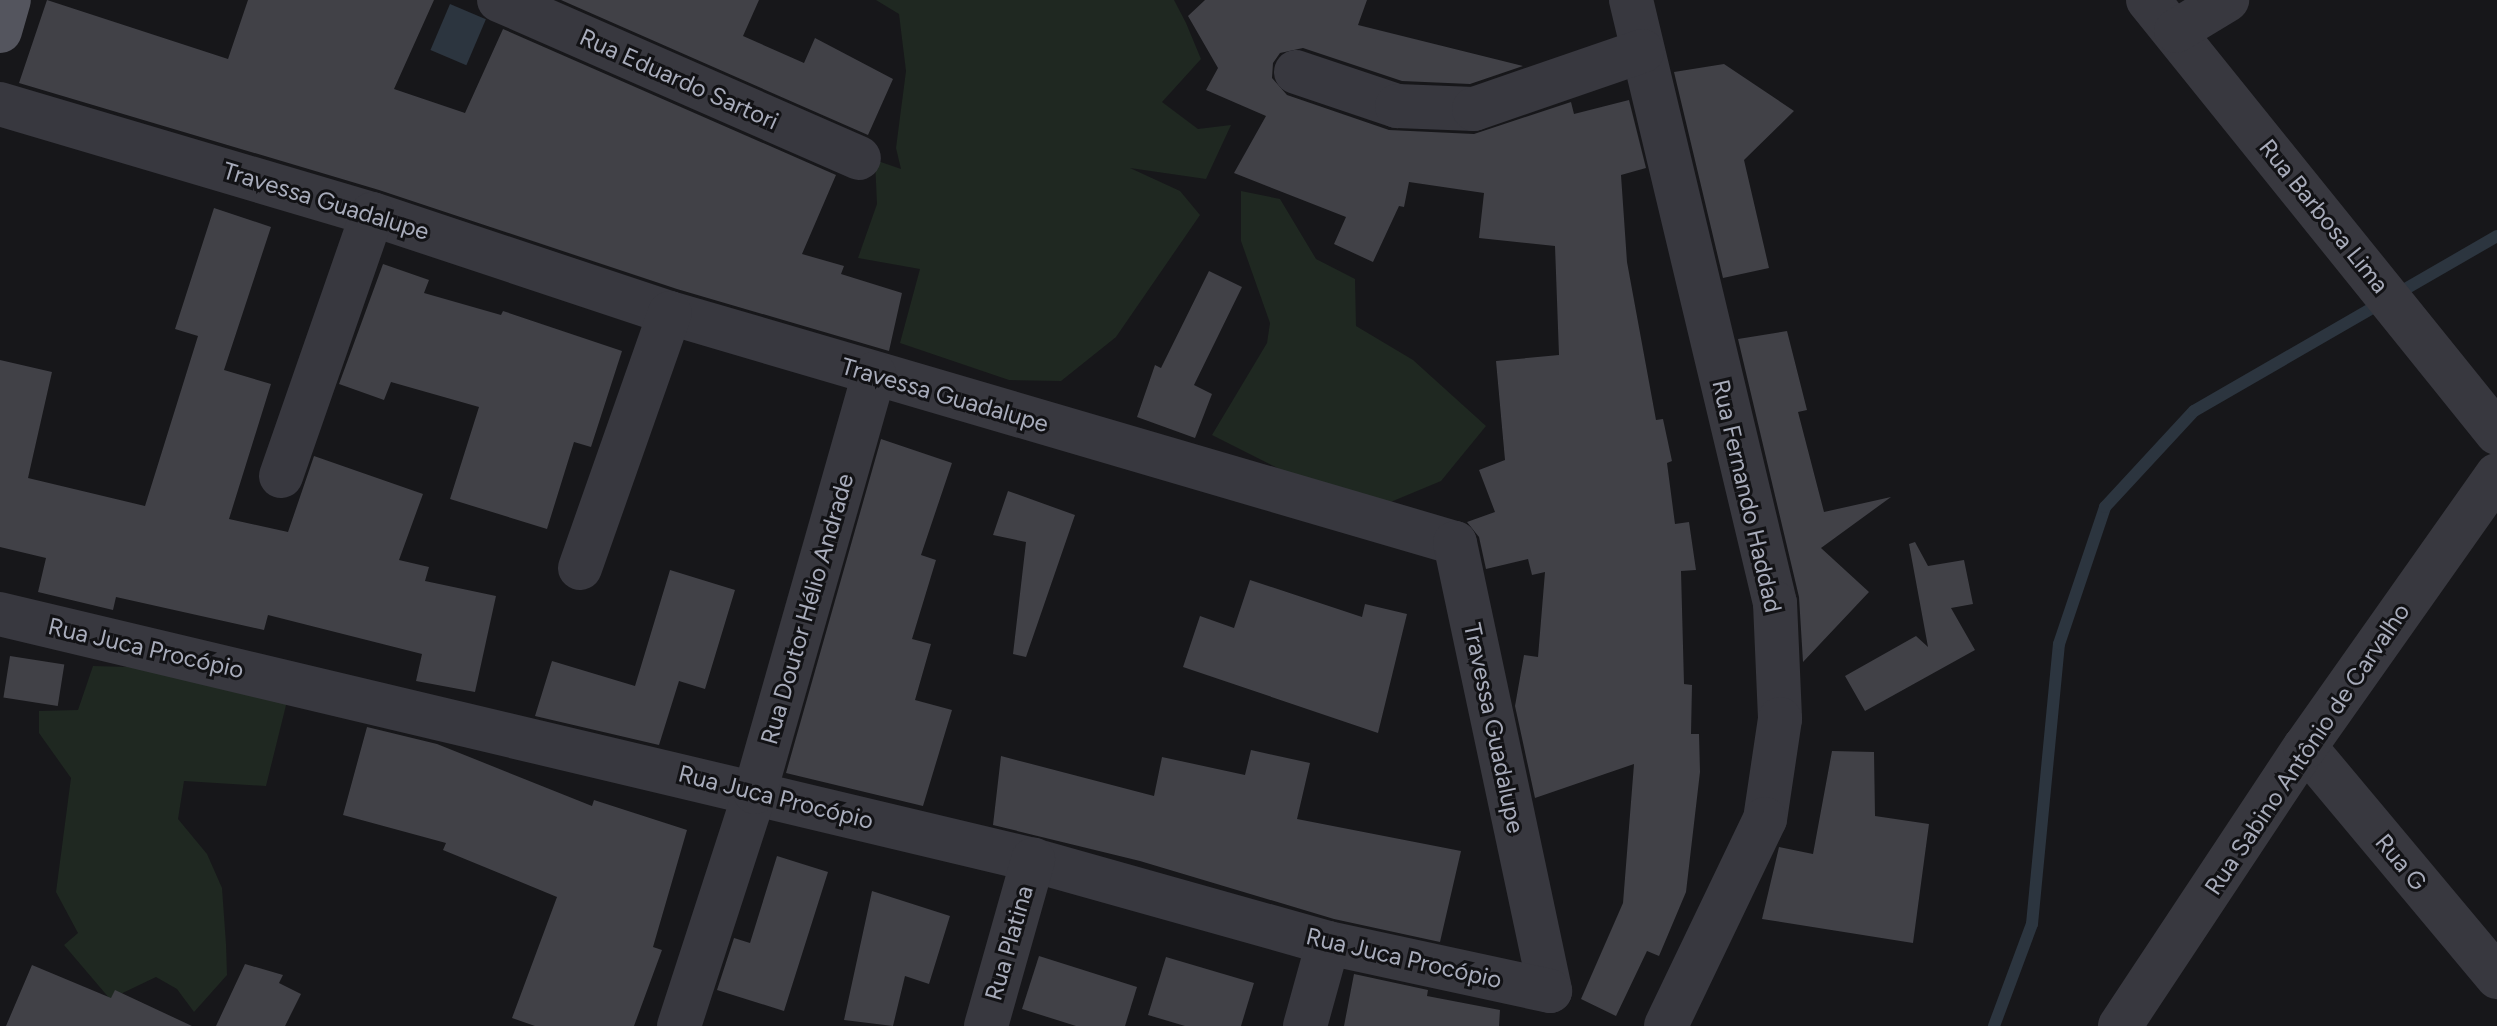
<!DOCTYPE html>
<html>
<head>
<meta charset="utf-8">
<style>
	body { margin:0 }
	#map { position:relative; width:2497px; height:1026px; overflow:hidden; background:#17171a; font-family:Figtree,sans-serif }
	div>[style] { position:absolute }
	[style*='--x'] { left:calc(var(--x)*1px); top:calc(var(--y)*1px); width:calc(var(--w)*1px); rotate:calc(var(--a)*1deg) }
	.green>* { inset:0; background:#1f2821 }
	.water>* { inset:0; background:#2c353f; transform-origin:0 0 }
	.stream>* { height:12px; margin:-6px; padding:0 6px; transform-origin:6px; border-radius:6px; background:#2c353f }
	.building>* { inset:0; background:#414147; transform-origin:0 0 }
	.minor>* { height:44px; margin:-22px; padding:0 22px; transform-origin:22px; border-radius:22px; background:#38383f }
	.major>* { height:44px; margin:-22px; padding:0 22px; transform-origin:22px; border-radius:22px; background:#54555e }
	span { translate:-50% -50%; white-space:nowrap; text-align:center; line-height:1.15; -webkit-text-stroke:6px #121215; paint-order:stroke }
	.street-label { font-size:24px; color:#a8acbb }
</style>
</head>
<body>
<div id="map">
	<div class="green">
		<div style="clip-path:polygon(876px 0,1174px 0,1186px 23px,1201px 59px,1162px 102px,1198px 129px,1231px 125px,1206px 179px,1130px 168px,1180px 191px,1200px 215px,1116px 337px,1061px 381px,1009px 380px,900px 343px,920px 269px,858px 258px,877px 204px,875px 160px,901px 169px,896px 148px,906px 71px,899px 14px)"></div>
		<div style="clip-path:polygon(1241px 191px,1280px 199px,1316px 259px,1355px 279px,1356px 326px,1413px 360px,1486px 426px,1441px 481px,1381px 506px,1325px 492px,1212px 435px,1267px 343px,1270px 323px,1241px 241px)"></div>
		<div style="clip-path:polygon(93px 666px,196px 669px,289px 693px,266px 786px,184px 781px,178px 819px,207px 854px,222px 888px,226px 944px,227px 975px,194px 1012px,177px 989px,156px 977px,110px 999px,64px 945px,78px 933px,56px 892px,71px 778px,39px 733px,39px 711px,78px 710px)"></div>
	</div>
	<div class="water">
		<div style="left:450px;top:4px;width:39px;height:50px;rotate:23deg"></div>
	</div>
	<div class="stream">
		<div style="--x:1994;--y:1026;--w:109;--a:-69.6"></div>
		<div style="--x:2032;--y:924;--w:281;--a:-84.5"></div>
		<div style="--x:2059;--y:644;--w:145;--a:-71.4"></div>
		<div style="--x:2105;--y:507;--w:131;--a:-47.2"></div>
		<div style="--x:2194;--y:411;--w:350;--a:-30"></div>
	</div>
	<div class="building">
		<div style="clip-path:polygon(47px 0,228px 59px,248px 0,434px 0,394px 89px,465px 113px,503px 29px,836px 175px,802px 254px,844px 266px,841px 274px,902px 293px,889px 351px,677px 289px,379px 190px,19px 83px)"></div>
		<div style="clip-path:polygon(561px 0,759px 0,743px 36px,804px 63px,815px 38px,893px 79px,868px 135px)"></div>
		<div style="clip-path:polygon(1205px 0,1367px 0,1358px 25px,1523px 66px,1470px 84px,1402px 81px,1303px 48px,1280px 53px,1273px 63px,1272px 78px,1287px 95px,1389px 130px,1474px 134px,1571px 102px,1574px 114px,1629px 100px,1646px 168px,1621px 175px,1627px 262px,1656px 420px,1663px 419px,1672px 461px,1667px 463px,1675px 524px,1689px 522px,1696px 570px,1681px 571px,1684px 684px,1692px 685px,1691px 734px,1699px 734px,1700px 772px,1686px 892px,1659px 956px,1647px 951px,1616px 1016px,1581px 999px,1623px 903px,1634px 764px,1535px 798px,1515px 706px,1524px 655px,1538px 657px,1545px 572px,1532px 575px,1528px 559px,1486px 569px,1479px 537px,1467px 522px,1495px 512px,1479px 470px,1505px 460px,1496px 361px,1559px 355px,1555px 246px,1479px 238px,1484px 193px,1409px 182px,1404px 207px,1399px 206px,1373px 262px,1334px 244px,1346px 217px,1234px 173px,1266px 116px,1206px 90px,1218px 68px,1188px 16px)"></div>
		<div style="clip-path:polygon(1724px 64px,1794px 111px,1744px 160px,1769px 268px,1723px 278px,1674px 72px)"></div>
		<div style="clip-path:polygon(214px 208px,271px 227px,224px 370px,271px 384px,229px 519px,288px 532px,314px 456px,423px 494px,399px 560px,429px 567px,425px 581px,496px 596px,475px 692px,416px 681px,422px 654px,268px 615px,264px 630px,116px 597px,113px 610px,38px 592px,46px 558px,0 547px,0 360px,52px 372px,28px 478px,145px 506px,198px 336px,175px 329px)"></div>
		<div style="clip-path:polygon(383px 264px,429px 280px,424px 293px,501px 315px,503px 311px,622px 351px,591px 447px,574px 442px,547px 529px,450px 499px,479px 407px,391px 382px,384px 400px,339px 384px)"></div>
		<div style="clip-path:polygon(1209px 271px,1242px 287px,1194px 385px,1212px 394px,1195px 438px,1137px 417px,1155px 365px,1161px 368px)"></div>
		<div style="clip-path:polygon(1787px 331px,1807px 410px,1798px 412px,1824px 512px,1891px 497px,1821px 548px,1869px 592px,1803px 662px,1799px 597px,1738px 339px)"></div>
		<div style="clip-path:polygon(881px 439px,952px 463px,921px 555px,936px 560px,912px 639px,931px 644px,915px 700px,952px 710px,923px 806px,786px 773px)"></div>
		<div style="clip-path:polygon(1008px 491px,1075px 515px,1026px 657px,1013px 654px,1026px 542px,993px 535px)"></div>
		<div style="clip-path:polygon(1915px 542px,1928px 566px,1964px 560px,1973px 604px,1951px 608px,1975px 650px,1865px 711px,1845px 676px,1916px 636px,1928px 647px,1909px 544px)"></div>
		<div style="clip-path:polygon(670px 570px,735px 590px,705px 689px,679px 681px,659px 745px,535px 716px,552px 661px,635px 686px)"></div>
		<div style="clip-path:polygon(1250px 580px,1362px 617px,1365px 604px,1407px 614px,1378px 733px,1183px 667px,1200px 616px,1234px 628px)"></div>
		<div style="left:10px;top:656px;width:55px;height:42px;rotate:9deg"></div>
		<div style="clip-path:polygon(367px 727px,437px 744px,592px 806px,594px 800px,687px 830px,653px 947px,662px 950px,634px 1026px,535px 1026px,512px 1018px,557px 897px,443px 850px,446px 843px,343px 815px)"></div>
		<div style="clip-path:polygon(1251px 750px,1310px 763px,1297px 819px,1461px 851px,1440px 942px,1334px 919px,1140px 861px,993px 825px,1001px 756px,1154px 796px,1162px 757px,1245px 775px)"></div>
		<div style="clip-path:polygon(1832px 751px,1874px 752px,1875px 816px,1929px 824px,1913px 943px,1762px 919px,1779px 847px,1813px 854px)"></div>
		<div style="clip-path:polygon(777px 856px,828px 872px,784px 1011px,717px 990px,734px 938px,750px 943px)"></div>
		<div style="clip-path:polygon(872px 891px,950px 916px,929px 984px,905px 976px,893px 1026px,844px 1020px)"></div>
		<div style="clip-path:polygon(1039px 956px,1137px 987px,1125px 1026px,1076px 1026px,1022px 1009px)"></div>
		<div style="clip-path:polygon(1166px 957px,1254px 983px,1241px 1026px,1185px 1026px,1148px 1015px)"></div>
		<div style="clip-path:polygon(245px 964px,283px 975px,279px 983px,301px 994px,285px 1026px,216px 1026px)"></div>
		<div style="clip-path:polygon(32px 965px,111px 998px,115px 990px,192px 1026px,6px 1026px)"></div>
		<div style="clip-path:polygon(1354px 974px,1428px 990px,1427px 996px,1500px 1010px,1499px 1026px,1344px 1026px)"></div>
	</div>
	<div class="minor">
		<div style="--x:499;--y:0;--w:393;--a:23.7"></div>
		<div style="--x:1631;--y:0;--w:620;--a:76.57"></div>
		<div style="--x:1775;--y:603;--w:116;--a:87.5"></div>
		<div style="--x:1780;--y:719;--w:101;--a:98.5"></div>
		<div style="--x:1765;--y:819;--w:229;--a:115.6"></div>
		<div style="--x:2148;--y:0;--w:556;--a:51.13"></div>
		<div style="--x:2176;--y:31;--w:60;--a:-31.3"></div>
		<div style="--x:1296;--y:72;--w:107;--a:18.6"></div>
		<div style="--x:1397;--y:106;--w:77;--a:2.2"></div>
		<div style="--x:1474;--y:109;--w:178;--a:-19"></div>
		<div style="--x:0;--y:104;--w:388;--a:16.5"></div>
		<div style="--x:372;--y:214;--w:314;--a:18.4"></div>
		<div style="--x:670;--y:313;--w:818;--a:16.33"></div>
		<div style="--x:1455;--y:543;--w:458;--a:78"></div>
		<div style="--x:1550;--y:991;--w:227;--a:-167.8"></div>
		<div style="--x:1328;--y:943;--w:306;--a:-164.3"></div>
		<div style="--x:1033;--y:860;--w:1062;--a:-166.61"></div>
		<div style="--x:281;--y:476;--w:277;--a:-70.8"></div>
		<div style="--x:580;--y:568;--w:270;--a:-70.6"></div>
		<div style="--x:2305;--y:747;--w:300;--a:50.1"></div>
		<div style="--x:679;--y:1026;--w:246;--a:-72"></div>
		<div style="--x:755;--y:792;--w:435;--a:-74.1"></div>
		<div style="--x:986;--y:1026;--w:173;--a:-74.2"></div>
		<div style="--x:1305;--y:1026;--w:86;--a:-74.5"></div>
		<div style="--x:2120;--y:1026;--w:335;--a:-56.5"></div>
		<div style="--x:2305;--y:747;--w:333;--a:-54.8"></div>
	</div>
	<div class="major">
		<div style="--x:0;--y:31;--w:32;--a:-74"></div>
	</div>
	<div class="street-label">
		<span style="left:679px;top:79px;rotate:24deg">Rua Eduardo Sartori</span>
		<span style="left:326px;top:201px;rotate:17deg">Travessa Guadalupe</span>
		<span style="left:2324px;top:216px;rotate:51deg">Rua Barbosa Lima</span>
		<span style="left:945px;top:395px;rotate:16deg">Travessa Guadalupe</span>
		<span style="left:1747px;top:496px;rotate:77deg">Rua Fernando Haddad</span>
		<span style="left:807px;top:609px;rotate:-74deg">Rua Doutor Hélio Andrade</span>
		<span style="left:146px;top:648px;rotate:13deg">Rua Juca Procópio</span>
		<span style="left:1494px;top:728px;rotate:78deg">Travessa Guadalupe</span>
		<span style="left:2307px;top:749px;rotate:-56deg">Rua Sabino Antônio de Carvalho</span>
		<span style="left:776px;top:797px;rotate:14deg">Rua Juca Procópio</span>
		<span style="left:2401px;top:862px;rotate:50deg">Rua G</span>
		<span style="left:1009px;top:943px;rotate:-74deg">Rua Platina</span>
		<span style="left:1404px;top:958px;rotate:13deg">Rua Juca Procópio</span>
	</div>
</div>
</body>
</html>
